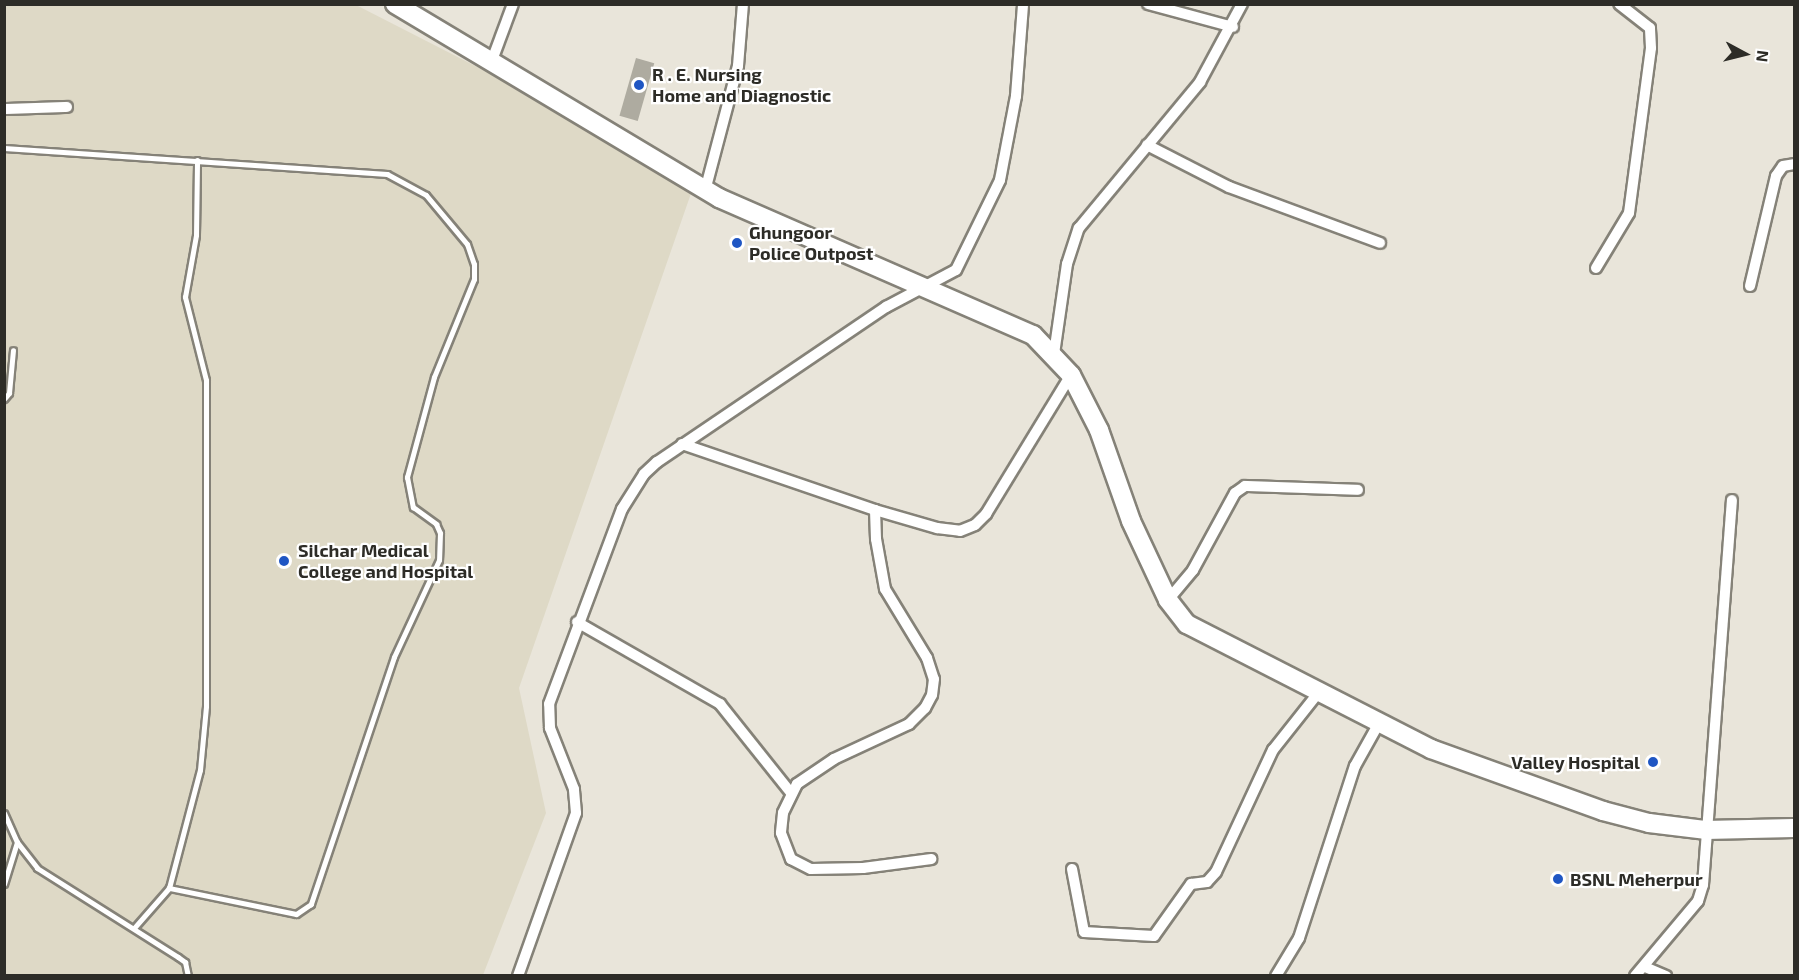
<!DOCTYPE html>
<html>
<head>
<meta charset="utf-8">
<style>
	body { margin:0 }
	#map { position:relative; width:1799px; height:980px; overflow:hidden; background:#e9e5da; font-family:"Exo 2",sans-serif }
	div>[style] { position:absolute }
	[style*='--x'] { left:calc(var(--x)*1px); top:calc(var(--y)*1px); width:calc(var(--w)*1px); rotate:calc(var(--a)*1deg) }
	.built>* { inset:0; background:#ded9c6 }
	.building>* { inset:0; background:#aeaba0; transform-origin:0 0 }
	.roads { filter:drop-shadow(2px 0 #858278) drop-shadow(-2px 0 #858278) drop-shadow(0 2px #858278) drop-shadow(0 -2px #858278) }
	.lane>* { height:5px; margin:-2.5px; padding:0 2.5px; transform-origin:2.5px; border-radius:2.5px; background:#fff }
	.street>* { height:10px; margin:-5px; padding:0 5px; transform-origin:5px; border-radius:5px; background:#fff }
	.primary>* { height:18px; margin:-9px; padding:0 9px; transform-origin:9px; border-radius:9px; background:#fff }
	.dots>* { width:16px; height:16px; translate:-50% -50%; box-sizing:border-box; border:3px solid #fff; border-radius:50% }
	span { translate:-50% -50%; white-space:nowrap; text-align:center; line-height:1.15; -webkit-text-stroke:4.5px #fff; paint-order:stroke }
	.poi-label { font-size:18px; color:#2d2c27; font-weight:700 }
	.left { translate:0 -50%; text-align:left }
	.right { translate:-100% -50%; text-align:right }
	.frame { position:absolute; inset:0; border:6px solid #2d2c27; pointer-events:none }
	.north { position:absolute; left:1715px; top:24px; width:60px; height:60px; -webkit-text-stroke:4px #fff; paint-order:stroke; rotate:97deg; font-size:16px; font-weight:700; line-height:24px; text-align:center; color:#2d2c27 }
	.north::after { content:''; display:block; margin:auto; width:21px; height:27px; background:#2d2c27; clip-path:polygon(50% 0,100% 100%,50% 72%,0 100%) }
</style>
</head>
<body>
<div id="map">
	<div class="built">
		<div style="clip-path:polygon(5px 5px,356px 5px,696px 179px,519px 688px,546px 813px,483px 975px,5px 976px)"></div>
	</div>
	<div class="building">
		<div style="left:636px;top:58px;width:19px;height:60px;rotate:16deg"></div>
	</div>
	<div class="roads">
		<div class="lane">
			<div style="--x:4;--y:148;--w:384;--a:3.9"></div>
			<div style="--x:387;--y:174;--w:44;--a:28.3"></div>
			<div style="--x:426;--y:195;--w:64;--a:50.1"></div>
			<div style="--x:467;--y:244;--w:21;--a:71"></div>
			<div style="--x:474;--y:264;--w:15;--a:90"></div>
			<div style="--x:474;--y:279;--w:106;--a:112.2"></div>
			<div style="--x:434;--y:377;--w:104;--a:105.1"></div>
			<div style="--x:407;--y:477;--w:31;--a:79"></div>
			<div style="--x:413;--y:507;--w:29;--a:36"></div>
			<div style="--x:436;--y:524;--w:10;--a:66"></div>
			<div style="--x:440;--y:533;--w:27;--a:92"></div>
			<div style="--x:439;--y:560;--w:107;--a:114.9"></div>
			<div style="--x:394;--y:657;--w:261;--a:108.6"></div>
			<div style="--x:311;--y:904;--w:18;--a:146"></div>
			<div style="--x:296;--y:914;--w:130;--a:-168.4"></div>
			<div style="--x:169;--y:888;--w:53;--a:131.2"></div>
			<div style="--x:4;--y:399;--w:8;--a:-50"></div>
			<div style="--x:9;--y:393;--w:43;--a:-84.7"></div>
			<div style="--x:4;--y:813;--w:32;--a:66"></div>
			<div style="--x:17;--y:842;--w:33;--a:52"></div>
			<div style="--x:37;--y:868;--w:167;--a:32.3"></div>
			<div style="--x:178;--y:957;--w:9;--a:36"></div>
			<div style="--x:185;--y:962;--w:14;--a:78"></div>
			<div style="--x:4;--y:884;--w:44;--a:-72.8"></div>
			<div style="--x:169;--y:888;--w:122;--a:-75.3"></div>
			<div style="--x:200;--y:770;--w:64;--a:-84.6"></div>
			<div style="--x:206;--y:706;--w:326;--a:-90"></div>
			<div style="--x:206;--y:380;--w:86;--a:-104.2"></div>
			<div style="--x:185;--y:297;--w:63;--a:-79.9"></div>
			<div style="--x:196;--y:235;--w:75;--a:-89.2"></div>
		</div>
		<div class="street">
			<div style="--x:1148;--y:4;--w:88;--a:15.1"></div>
			<div style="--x:491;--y:63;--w:63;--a:-69.6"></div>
			<div style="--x:4;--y:109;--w:63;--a:-1.8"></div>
			<div style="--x:1147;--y:145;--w:92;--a:27.1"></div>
			<div style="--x:1229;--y:187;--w:161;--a:20.3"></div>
			<div style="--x:706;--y:187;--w:125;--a:-75.2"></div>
			<div style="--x:738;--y:66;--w:62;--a:-85.4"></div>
			<div style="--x:1596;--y:268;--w:64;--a:-59"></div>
			<div style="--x:1629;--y:213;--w:166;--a:-82.4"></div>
			<div style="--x:1651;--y:48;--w:20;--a:-93"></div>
			<div style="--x:1650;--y:28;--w:39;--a:-142"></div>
			<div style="--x:1750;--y:286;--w:113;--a:-76.7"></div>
			<div style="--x:1776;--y:176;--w:12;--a:-55"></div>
			<div style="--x:1783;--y:166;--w:11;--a:-10"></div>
			<div style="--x:1054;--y:354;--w:91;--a:-81.8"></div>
			<div style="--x:1067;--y:264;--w:38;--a:-72"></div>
			<div style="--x:1079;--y:228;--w:190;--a:-50.3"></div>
			<div style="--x:1200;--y:82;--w:89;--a:-61.7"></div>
			<div style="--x:682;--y:444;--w:204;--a:18.9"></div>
			<div style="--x:875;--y:510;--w:65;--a:16.2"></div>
			<div style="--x:937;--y:528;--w:23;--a:7"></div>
			<div style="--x:960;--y:531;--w:16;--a:-22"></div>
			<div style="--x:975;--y:525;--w:16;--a:-45"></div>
			<div style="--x:986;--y:514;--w:163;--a:-58.6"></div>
			<div style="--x:875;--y:510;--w:29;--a:88"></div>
			<div style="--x:876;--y:539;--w:51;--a:79.8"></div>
			<div style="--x:885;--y:589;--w:81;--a:58.7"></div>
			<div style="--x:927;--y:658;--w:22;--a:72"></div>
			<div style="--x:934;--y:679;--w:16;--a:97"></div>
			<div style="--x:932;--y:695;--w:15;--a:118"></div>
			<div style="--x:925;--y:708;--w:23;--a:135"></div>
			<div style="--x:909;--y:724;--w:83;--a:155"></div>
			<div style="--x:834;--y:759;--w:45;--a:146"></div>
			<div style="--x:797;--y:784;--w:32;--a:116"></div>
			<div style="--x:783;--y:813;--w:20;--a:96"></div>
			<div style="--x:781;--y:833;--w:28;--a:69"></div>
			<div style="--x:791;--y:859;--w:22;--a:27"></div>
			<div style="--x:811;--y:869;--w:52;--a:-1.1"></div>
			<div style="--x:863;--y:868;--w:69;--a:-7.5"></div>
			<div style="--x:1168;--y:600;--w:39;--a:-50"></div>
			<div style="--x:1193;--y:570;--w:88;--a:-61.4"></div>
			<div style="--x:1235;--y:493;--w:12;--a:-35"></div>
			<div style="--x:1245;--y:486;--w:113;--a:2"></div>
			<div style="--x:577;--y:622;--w:165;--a:29.8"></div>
			<div style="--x:720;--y:704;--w:114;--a:51.4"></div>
			<div style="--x:1072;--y:869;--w:64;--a:79.2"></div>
			<div style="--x:1084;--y:932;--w:70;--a:3.3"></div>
			<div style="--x:1154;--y:936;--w:64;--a:-54.6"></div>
			<div style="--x:1191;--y:884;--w:16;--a:-7"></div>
			<div style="--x:1207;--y:882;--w:13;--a:-48"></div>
			<div style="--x:1216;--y:872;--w:135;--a:-65"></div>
			<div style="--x:1273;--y:750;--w:74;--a:-51.6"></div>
			<div style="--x:1645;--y:967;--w:23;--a:23"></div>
			<div style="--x:518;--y:976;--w:173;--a:-70.4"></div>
			<div style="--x:576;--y:813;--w:24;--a:-95"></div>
			<div style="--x:574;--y:789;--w:66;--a:-111.5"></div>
			<div style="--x:550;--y:728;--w:24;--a:-92"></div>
			<div style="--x:549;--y:704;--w:208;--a:-69.5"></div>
			<div style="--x:622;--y:509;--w:41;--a:-57.8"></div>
			<div style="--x:644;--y:474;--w:18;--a:-43"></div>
			<div style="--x:657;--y:462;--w:277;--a:-34.1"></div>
			<div style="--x:886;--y:307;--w:79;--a:-27.9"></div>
			<div style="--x:956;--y:270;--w:100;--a:-63.9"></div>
			<div style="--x:1000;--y:180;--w:86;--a:-79.2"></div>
			<div style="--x:1016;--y:96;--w:92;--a:-85.6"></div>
			<div style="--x:1276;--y:976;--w:44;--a:-58.8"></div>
			<div style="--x:1299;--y:938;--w:181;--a:-72"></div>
			<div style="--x:1355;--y:766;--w:49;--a:-60.8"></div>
			<div style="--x:1635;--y:976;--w:98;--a:-50"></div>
			<div style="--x:1698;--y:901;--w:17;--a:-73"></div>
			<div style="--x:1703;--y:885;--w:386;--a:-85.7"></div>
		</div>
		<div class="primary">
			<div style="--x:395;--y:4;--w:378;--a:30.9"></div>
			<div style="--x:719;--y:198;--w:343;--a:23.6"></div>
			<div style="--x:1033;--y:335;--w:55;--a:46.5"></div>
			<div style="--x:1071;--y:375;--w:62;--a:63"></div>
			<div style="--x:1099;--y:430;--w:96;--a:70.6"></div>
			<div style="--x:1131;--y:521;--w:87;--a:64.9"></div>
			<div style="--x:1168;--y:600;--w:31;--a:52"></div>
			<div style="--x:1187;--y:624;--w:274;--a:27.1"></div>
			<div style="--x:1431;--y:749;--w:183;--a:19.8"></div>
			<div style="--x:1603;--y:811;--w:48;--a:14.6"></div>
			<div style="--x:1649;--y:823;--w:56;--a:7.1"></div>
			<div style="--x:1705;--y:830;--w:89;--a:-1.3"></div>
		</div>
	</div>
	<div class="dots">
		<div style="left:639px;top:85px;background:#1f56c3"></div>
		<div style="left:737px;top:243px;background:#1f56c3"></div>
		<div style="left:284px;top:561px;background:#1f56c3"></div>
		<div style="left:1653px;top:762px;background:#1f56c3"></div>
		<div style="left:1558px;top:879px;background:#1f56c3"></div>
	</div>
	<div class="poi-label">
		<span class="left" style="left:652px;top:85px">R . E. Nursing<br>Home and Diagnostic</span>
		<span class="left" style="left:749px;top:243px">Ghungoor<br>Police Outpost</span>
		<span class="left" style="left:298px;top:561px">Silchar Medical<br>College and Hospital</span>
		<span class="right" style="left:1640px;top:762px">Valley Hospital</span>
		<span class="left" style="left:1570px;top:879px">BSNL Meherpur</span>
	</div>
	<div class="frame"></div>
	<div class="north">N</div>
</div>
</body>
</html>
